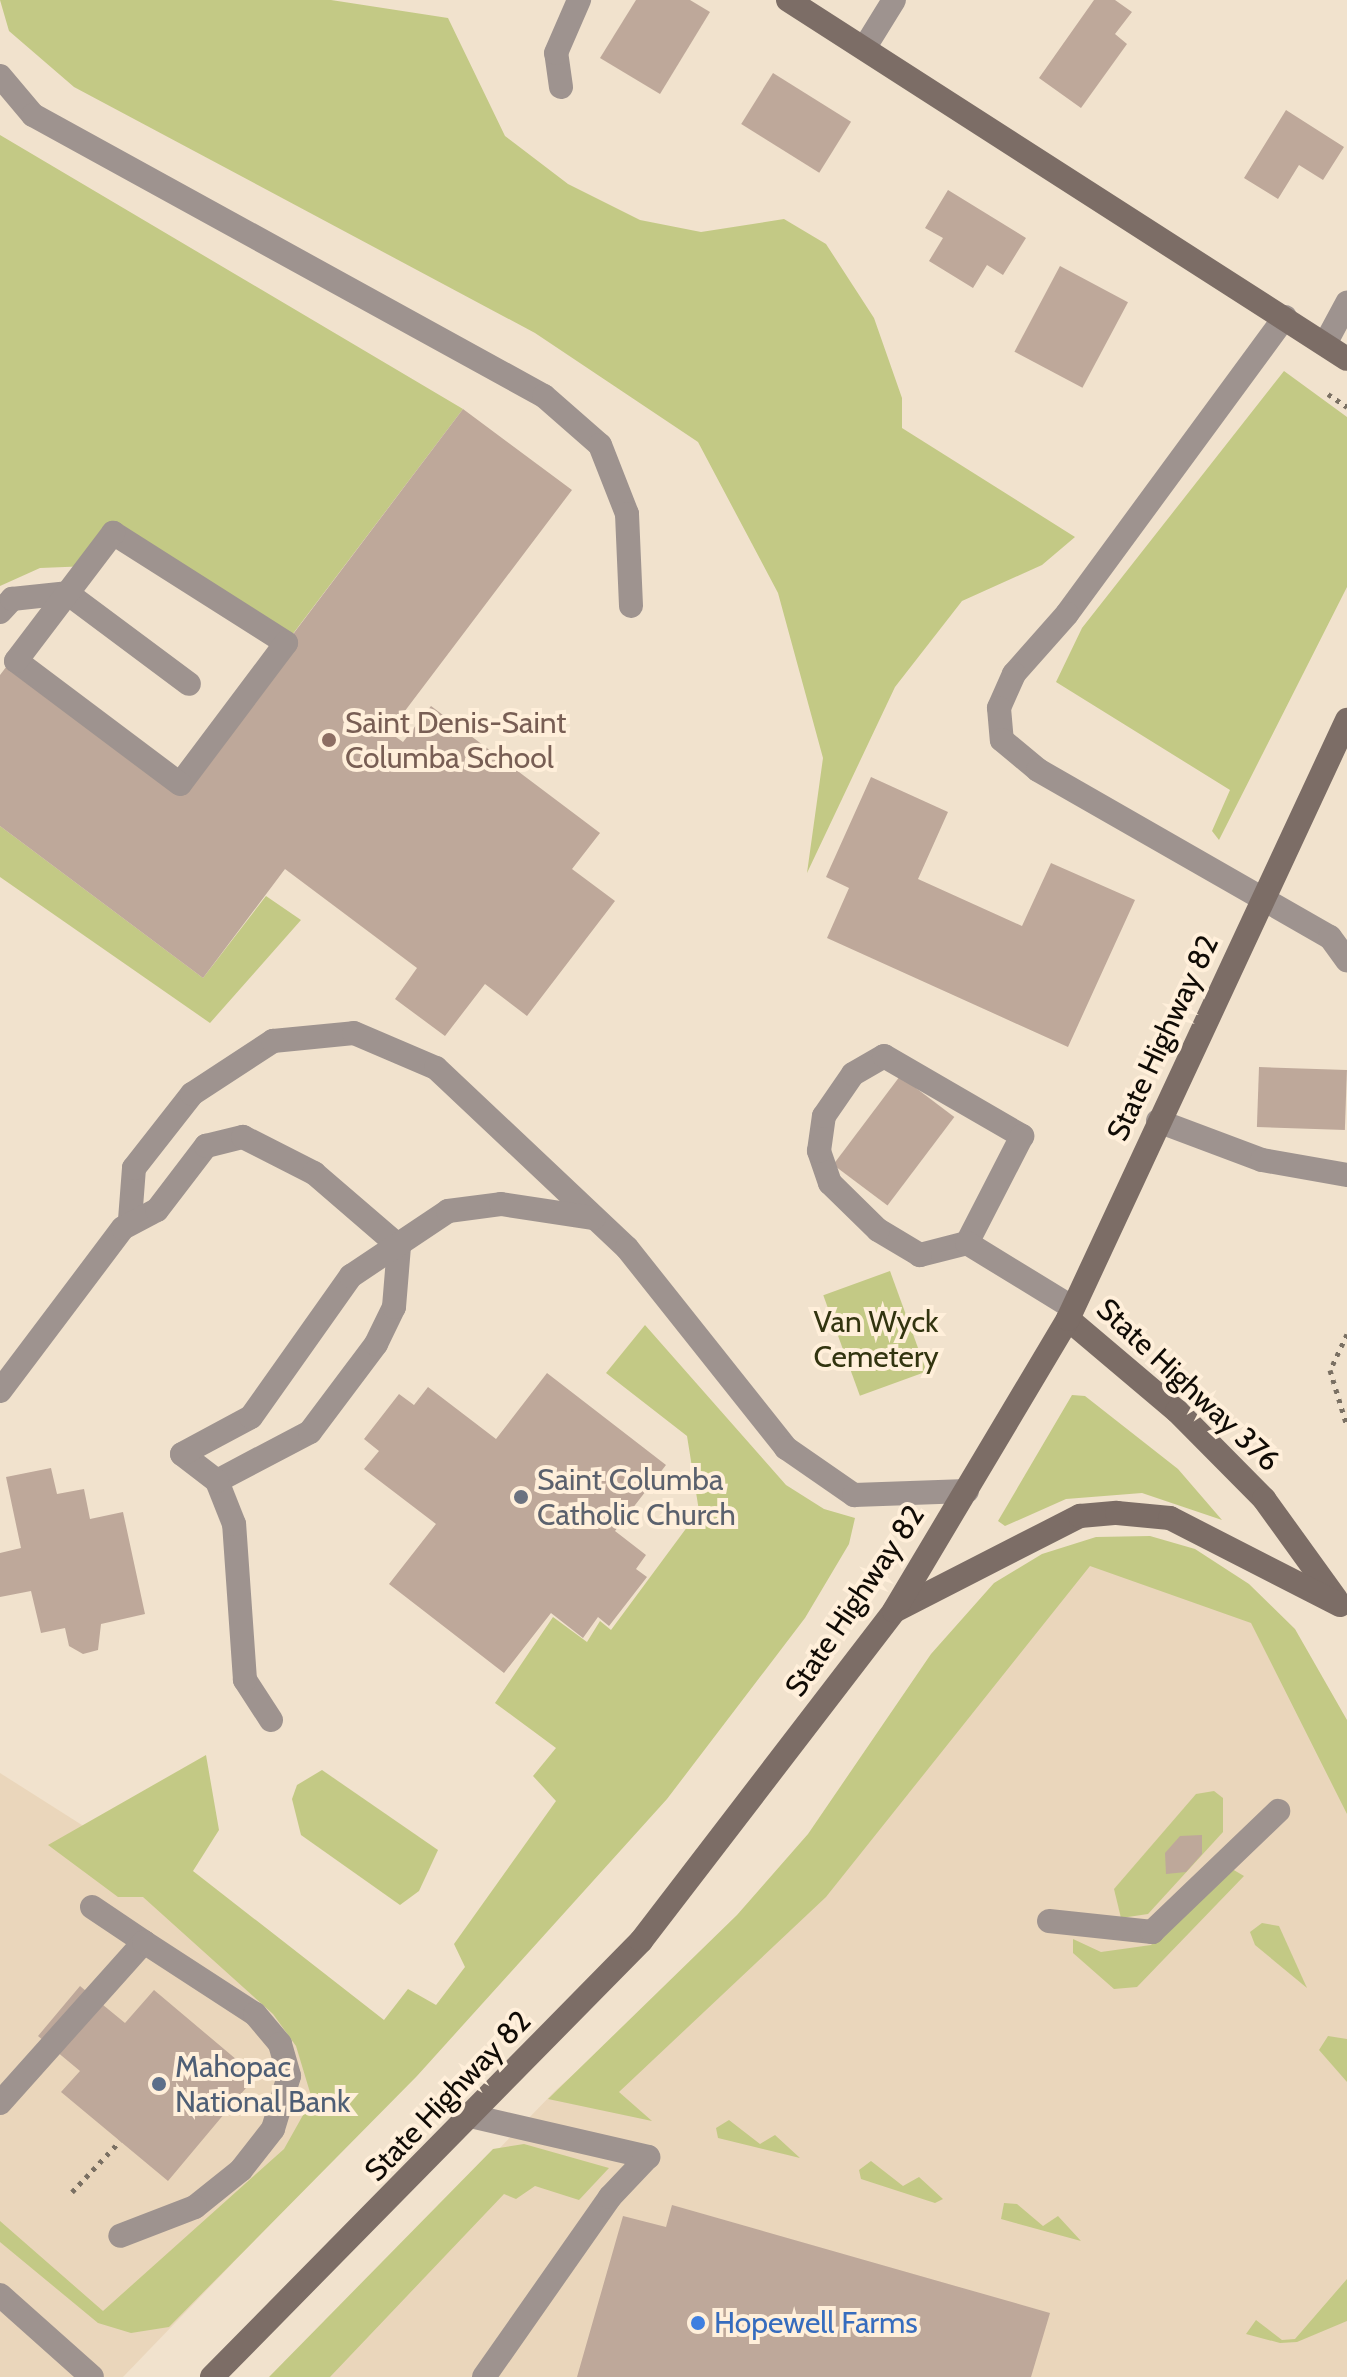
<!DOCTYPE html>
<html>
<head>
<meta charset="utf-8">
<style>
	body { margin:0 }
	#map { position:relative; width:1347px; height:2377px; overflow:hidden; background:#f1e2cd; font-family:Cabin,sans-serif }
	div>[style] { position:absolute }
	[style*='--x'] { left:calc(var(--x)*1px); top:calc(var(--y)*1px); width:calc(var(--w)*1px); rotate:calc(var(--a)*1deg) }
	.built>* { inset:0; background:#ead6bb }
	.green>* { inset:0; background:#c3c985; transform-origin:0 0 }
	.building>* { inset:0; background:#bea89a; transform-origin:0 0 }
	.path>* { height:5px; margin-top:-2.5px; transform-origin:0; background:repeating-linear-gradient(90deg,#7a7063 0 4px,transparent 0 10px) }
	.lane>* { height:24px; margin:-12px; padding:0 12px; transform-origin:12px; border-radius:12px; background:#9e938f }
	.street>* { height:24px; margin:-12px; padding:0 12px; transform-origin:12px; border-radius:12px; background:#9e938f }
	.secondary>* { height:24px; margin:-12px; padding:0 12px; transform-origin:12px; border-radius:12px; background:#7c6d66 }
	.dots>* { width:22px; height:22px; translate:-50% -50%; box-sizing:border-box; border:4px solid #ffefda; border-radius:50% }
	span { translate:-50% -50%; white-space:nowrap; text-align:center; line-height:1.15; -webkit-text-stroke:8px #ffefda; paint-order:stroke }
	.education-label { font-size:30px; color:#785e54 }
	.left { translate:0 -50%; text-align:left }
	.street-label { font-size:30px; color:#100b05 }
	.park-label { font-size:30px; color:#32340f }
	.worship-label { font-size:30px; color:#5b616d }
	.service-label { font-size:30px; color:#4e5e75 }
	.shop-label { font-size:30px; color:#366cbe }
</style>
</head>
<body>
<div id="map">
	<div class="built">
		<div style="clip-path:polygon(1080px 1548px,1248px 1598px,1347px 1743px,1347px 2377px,278px 2377px,556px 2090px,764px 1906px)"></div>
		<div style="clip-path:polygon(0 1773px,167px 1879px,414px 2075px,123px 2377px,0 2377px)"></div>
	</div>
	<div class="green">
		<div style="clip-path:polygon(0 0,331px 0,448px 18px,505px 136px,568px 184px,640px 220px,701px 232px,784px 219px,826px 244px,874px 318px,902px 398px,902px 428px,1075px 537px,1042px 565px,962px 601px,895px 687px,807px 873px,823px 758px,778px 593px,698px 442px,535px 333px,74px 87px,9px 31px)"></div>
		<div style="clip-path:polygon(0 135px,463px 409px,286px 643px,113px 534px,90px 566px,40px 568px,0 586px)"></div>
		<div style="clip-path:polygon(1284px 371px,1347px 417px,1347px 587px,1219px 840px,1212px 831px,1230px 790px,1056px 682px,1082px 628px)"></div>
		<div style="clip-path:polygon(0 826px,203px 978px,266px 896px,301px 920px,210px 1023px,0 877px)"></div>
		<div style="left:890px;top:1271px;width:107px;height:71px;rotate:70deg"></div>
		<div style="clip-path:polygon(645px 1325px,786px 1485px,824px 1509px,855px 1518px,849px 1544px,805px 1618px,667px 1799px,417px 2076px,169px 2327px,131px 2333px,98px 2323px,0 2242px,0 2221px,103px 2311px,284px 2149px,312px 2099px,296px 2046px,273px 2014px,143px 1897px,118px 1897px,48px 1845px,206px 1755px,219px 1830px,193px 1871px,384px 2020px,408px 1989px,436px 2005px,465px 1967px,454px 1944px,556px 1801px,533px 1776px,556px 1748px,495px 1703px,553px 1617px,587px 1642px,600px 1621px,611px 1630px,699px 1511px,687px 1436px,606px 1373px)"></div>
		<div style="clip-path:polygon(1072px 1395px,1085px 1396px,1178px 1469px,1222px 1520px,1142px 1493px,1066px 1499px,1005px 1526px,998px 1521px)"></div>
		<div style="clip-path:polygon(1150px 1536px,1195px 1549px,1249px 1584px,1295px 1629px,1347px 1720px,1347px 1814px,1251px 1623px,1090px 1566px,826px 1897px,619px 2092px,652px 2121px,548px 2099px,737px 1915px,808px 1834px,931px 1654px,994px 1583px,1042px 1554px,1096px 1537px)"></div>
		<div style="clip-path:polygon(322px 1770px,438px 1850px,419px 1891px,400px 1905px,301px 1835px,292px 1799px,297px 1785px)"></div>
		<div style="clip-path:polygon(1214px 1791px,1223px 1798px,1223px 1832px,1148px 1914px,1121px 1918px,1114px 1889px,1196px 1794px)"></div>
		<div style="clip-path:polygon(1227px 1866px,1244px 1876px,1137px 1987px,1114px 1989px,1073px 1953px,1073px 1939px,1101px 1952px,1151px 1945px)"></div>
		<div style="clip-path:polygon(1262px 1923px,1279px 1926px,1307px 1988px,1255px 1945px,1250px 1932px)"></div>
		<div style="clip-path:polygon(1328px 2036px,1347px 2039px,1347px 2092px,1347px 2082px,1319px 2050px)"></div>
		<div style="clip-path:polygon(729px 2120px,760px 2144px,775px 2135px,800px 2158px,718px 2138px,716px 2128px)"></div>
		<div style="clip-path:polygon(524px 2144px,609px 2168px,579px 2200px,535px 2186px,516px 2199px,504px 2194px,330px 2377px,269px 2377px,493px 2149px)"></div>
		<div style="clip-path:polygon(871px 2161px,903px 2186px,919px 2177px,943px 2199px,935px 2203px,861px 2179px,859px 2170px)"></div>
		<div style="clip-path:polygon(1004px 2203px,1017px 2204px,1043px 2226px,1058px 2216px,1081px 2241px,1001px 2219px)"></div>
		<div style="clip-path:polygon(1347px 2279px,1347px 2321px,1297px 2342px,1280px 2343px,1246px 2334px,1256px 2320px,1282px 2340px,1295px 2339px)"></div>
	</div>
	<div class="building">
		<div style="clip-path:polygon(636px 0,690px 0,710px 12px,660px 94px,600px 58px)"></div>
		<div style="clip-path:polygon(1094px 0,1115px 0,1132px 12px,1115px 34px,1127px 44px,1081px 108px,1039px 78px)"></div>
		<div style="left:773px;top:73px;width:92px;height:60px;rotate:32deg"></div>
		<div style="clip-path:polygon(1286px 110px,1344px 147px,1323px 180px,1299px 165px,1278px 199px,1244px 178px)"></div>
		<div style="clip-path:polygon(948px 190px,1026px 238px,1003px 275px,987px 265px,973px 288px,929px 261px,943px 238px,925px 228px)"></div>
		<div style="left:1060px;top:266px;width:77px;height:97px;rotate:28deg"></div>
		<div style="clip-path:polygon(463px 409px,572px 490px,389px 732px,403px 742px,431px 706px,600px 833px,572px 869px,615px 901px,527px 1016px,485px 984px,445px 1036px,395px 999px,417px 968px,285px 869px,203px 978px,0 826px,0 675px,13px 658px,180px 784px)"></div>
		<div style="clip-path:polygon(871px 777px,948px 812px,918px 879px,1022px 926px,1051px 863px,1135px 900px,1068px 1047px,827px 938px,849px 888px,826px 877px)"></div>
		<div style="left:1259px;top:1067px;width:88px;height:60px;rotate:2deg"></div>
		<div style="left:900px;top:1076px;width:68px;height:111px;rotate:37deg"></div>
		<div style="clip-path:polygon(547px 1373px,666px 1465px,615px 1531px,646px 1555px,636px 1569px,647px 1577px,609px 1626px,598px 1617px,583px 1638px,551px 1613px,504px 1673px,389px 1584px,436px 1524px,364px 1469px,379px 1451px,364px 1439px,399px 1394px,414px 1405px,428px 1387px,496px 1439px)"></div>
		<div style="clip-path:polygon(51px 1468px,57px 1494px,84px 1489px,90px 1519px,123px 1512px,145px 1614px,101px 1624px,98px 1650px,83px 1654px,69px 1646px,65px 1628px,41px 1633px,31px 1591px,0 1597px,0 1553px,21px 1548px,6px 1477px)"></div>
		<div style="clip-path:polygon(1202px 1835px,1202px 1854px,1186px 1872px,1166px 1874px,1165px 1853px,1180px 1836px)"></div>
		<div style="clip-path:polygon(80px 1986px,125px 2023px,154px 1990px,256px 2076px,168px 2181px,61px 2092px,80px 2071px,38px 2036px)"></div>
		<div style="clip-path:polygon(672px 2205px,1050px 2313px,1031px 2377px,577px 2377px,623px 2216px,666px 2227px)"></div>
	</div>
	<div class="path">
		<div style="--x:1328;--y:394;--w:23;--a:34"></div>
		<div style="--x:1347;--y:1334;--w:40;--a:115"></div>
		<div style="--x:1330;--y:1370;--w:59;--a:73.1"></div>
		<div style="--x:72;--y:2192;--w:70;--a:-46.7"></div>
	</div>
	<div class="lane">
		<div style="--x:0;--y:76;--w:51;--a:49.8"></div>
		<div style="--x:33;--y:115;--w:583;--a:28.81"></div>
		<div style="--x:544;--y:396;--w:74;--a:41.2"></div>
		<div style="--x:600;--y:445;--w:74;--a:68.6"></div>
		<div style="--x:627;--y:514;--w:92;--a:87.5"></div>
		<div style="--x:561;--y:87;--w:34;--a:-98"></div>
		<div style="--x:556;--y:53;--w:58;--a:-66.5"></div>
		<div style="--x:1285;--y:317;--w:368;--a:126.3"></div>
		<div style="--x:1067;--y:614;--w:80;--a:131.5"></div>
		<div style="--x:1014;--y:674;--w:37;--a:114"></div>
		<div style="--x:999;--y:708;--w:32;--a:85"></div>
		<div style="--x:1002;--y:740;--w:47;--a:39.8"></div>
		<div style="--x:1038;--y:770;--w:336;--a:29.8"></div>
		<div style="--x:1330;--y:937;--w:29;--a:54"></div>
		<div style="--x:1325;--y:344;--w:47;--a:-61.8"></div>
		<div style="--x:0;--y:612;--w:18;--a:-47"></div>
		<div style="--x:12;--y:599;--w:55;--a:-6.2"></div>
		<div style="--x:67;--y:593;--w:152;--a:36.7"></div>
		<div style="--x:1158;--y:1121;--w:111;--a:20.6"></div>
		<div style="--x:1262;--y:1160;--w:86;--a:10"></div>
		<div style="--x:130;--y:1220;--w:52;--a:-85.6"></div>
		<div style="--x:134;--y:1168;--w:94;--a:-51.9"></div>
		<div style="--x:192;--y:1094;--w:97;--a:-33.2"></div>
		<div style="--x:273;--y:1041;--w:81;--a:-5.6"></div>
		<div style="--x:354;--y:1033;--w:89;--a:23.1"></div>
		<div style="--x:436;--y:1068;--w:262;--a:43.3"></div>
		<div style="--x:627;--y:1248;--w:256;--a:51.5"></div>
		<div style="--x:786;--y:1448;--w:83;--a:34.7"></div>
		<div style="--x:854;--y:1495;--w:113;--a:-2"></div>
		<div style="--x:967;--y:1243;--w:49;--a:165.7"></div>
		<div style="--x:920;--y:1255;--w:49;--a:-149.2"></div>
		<div style="--x:878;--y:1230;--w:67;--a:-135.6"></div>
		<div style="--x:830;--y:1183;--w:34;--a:-109"></div>
		<div style="--x:819;--y:1151;--w:35;--a:-82"></div>
		<div style="--x:824;--y:1116;--w:51;--a:-55.4"></div>
		<div style="--x:853;--y:1074;--w:36;--a:-30"></div>
		<div style="--x:884;--y:1056;--w:160;--a:30.1"></div>
		<div style="--x:1022;--y:1136;--w:120;--a:117.2"></div>
		<div style="--x:967;--y:1243;--w:124;--a:31.5"></div>
		<div style="--x:0;--y:1391;--w:204;--a:-53"></div>
		<div style="--x:123;--y:1228;--w:38;--a:-28"></div>
		<div style="--x:157;--y:1210;--w:81;--a:-52.6"></div>
		<div style="--x:206;--y:1146;--w:38;--a:-14"></div>
		<div style="--x:243;--y:1137;--w:80;--a:26.9"></div>
		<div style="--x:314;--y:1173;--w:112;--a:40.7"></div>
		<div style="--x:217;--y:1481;--w:105;--a:-27.8"></div>
		<div style="--x:310;--y:1432;--w:110;--a:-53.1"></div>
		<div style="--x:376;--y:1344;--w:41;--a:-64.1"></div>
		<div style="--x:394;--y:1307;--w:61;--a:-85.3"></div>
		<div style="--x:271;--y:1720;--w:48;--a:-123"></div>
		<div style="--x:245;--y:1680;--w:156;--a:-94"></div>
		<div style="--x:234;--y:1524;--w:46;--a:-111.6"></div>
		<div style="--x:217;--y:1481;--w:44;--a:-142.4"></div>
		<div style="--x:182;--y:1454;--w:78;--a:-28.2"></div>
		<div style="--x:251;--y:1417;--w:173;--a:-54.7"></div>
		<div style="--x:351;--y:1276;--w:117;--a:-33.8"></div>
		<div style="--x:448;--y:1211;--w:53;--a:-7.5"></div>
		<div style="--x:501;--y:1204;--w:94;--a:8.6"></div>
		<div style="--x:92;--y:1907;--w:63;--a:33.9"></div>
		<div style="--x:1049;--y:1921;--w:104;--a:6.1"></div>
		<div style="--x:1152;--y:1932;--w:175;--a:-43.8"></div>
		<div style="--x:0;--y:2103;--w:216;--a:-48.2"></div>
		<div style="--x:144;--y:1942;--w:132;--a:33"></div>
		<div style="--x:255;--y:2014;--w:39;--a:50"></div>
		<div style="--x:280;--y:2044;--w:33;--a:74"></div>
		<div style="--x:289;--y:2076;--w:55;--a:106.8"></div>
		<div style="--x:273;--y:2129;--w:52;--a:128"></div>
		<div style="--x:241;--y:2170;--w:59;--a:141.2"></div>
		<div style="--x:195;--y:2207;--w:80;--a:158.9"></div>
		<div style="--x:475;--y:2117;--w:178;--a:13"></div>
		<div style="--x:0;--y:2295;--w:123;--a:41.7"></div>
		<div style="--x:484;--y:2377;--w:220;--a:-55"></div>
		<div style="--x:610;--y:2197;--w:55;--a:-46.5"></div>
	</div>
	<div class="street">
		<div style="--x:865;--y:47;--w:55;--a:-58.3"></div>
		<div style="--x:113;--y:533;--w:205;--a:32.4"></div>
		<div style="--x:286;--y:643;--w:176;--a:126.9"></div>
		<div style="--x:180;--y:784;--w:205;--a:-143.1"></div>
		<div style="--x:16;--y:661;--w:161;--a:-52.8"></div>
	</div>
	<div class="secondary">
		<div style="--x:788;--y:0;--w:664;--a:32.71"></div>
		<div style="--x:1068;--y:1319;--w:143;--a:40.2"></div>
		<div style="--x:1177;--y:1411;--w:124;--a:45.3"></div>
		<div style="--x:1264;--y:1499;--w:123;--a:54.2"></div>
		<div style="--x:896;--y:1610;--w:207;--a:-27.1"></div>
		<div style="--x:1080;--y:1516;--w:37;--a:-5"></div>
		<div style="--x:1117;--y:1513;--w:53;--a:5.4"></div>
		<div style="--x:1170;--y:1518;--w:191;--a:27.1"></div>
		<div style="--x:212;--y:2377;--w:612;--a:-45.46"></div>
		<div style="--x:641;--y:1941;--w:416;--a:-52.5"></div>
		<div style="--x:894;--y:1611;--w:340;--a:-59.2"></div>
		<div style="--x:1068;--y:1319;--w:661;--a:-65.03"></div>
	</div>
	<div class="dots">
		<div style="left:329px;top:740px;background:#8d6e63"></div>
		<div style="left:521px;top:1497px;background:#6b7280"></div>
		<div style="left:159px;top:2084px;background:#5c6f8a"></div>
		<div style="left:698px;top:2323px;background:#3f7fe0"></div>
	</div>
	<div class="education-label">
		<span class="left" style="left:345px;top:740px">Saint Denis-Saint<br>Columba School</span>
	</div>
	<div class="street-label">
		<span style="left:1163px;top:1038px;rotate:-65deg">State Highway 82</span>
		<span style="left:1188px;top:1385px;rotate:43deg">State Highway 376</span>
		<span style="left:855px;top:1601px;rotate:-56deg">State Highway 82</span>
		<span style="left:448px;top:2096px;rotate:-46deg">State Highway 82</span>
	</div>
	<div class="park-label">
		<span style="left:876px;top:1339px">Van Wyck<br>Cemetery</span>
	</div>
	<div class="worship-label">
		<span class="left" style="left:537px;top:1497px">Saint Columba<br>Catholic Church</span>
	</div>
	<div class="service-label">
		<span class="left" style="left:175px;top:2084px">Mahopac<br>National Bank</span>
	</div>
	<div class="shop-label">
		<span class="left" style="left:714px;top:2323px">Hopewell Farms</span>
	</div>
</div>
</body>
</html>
